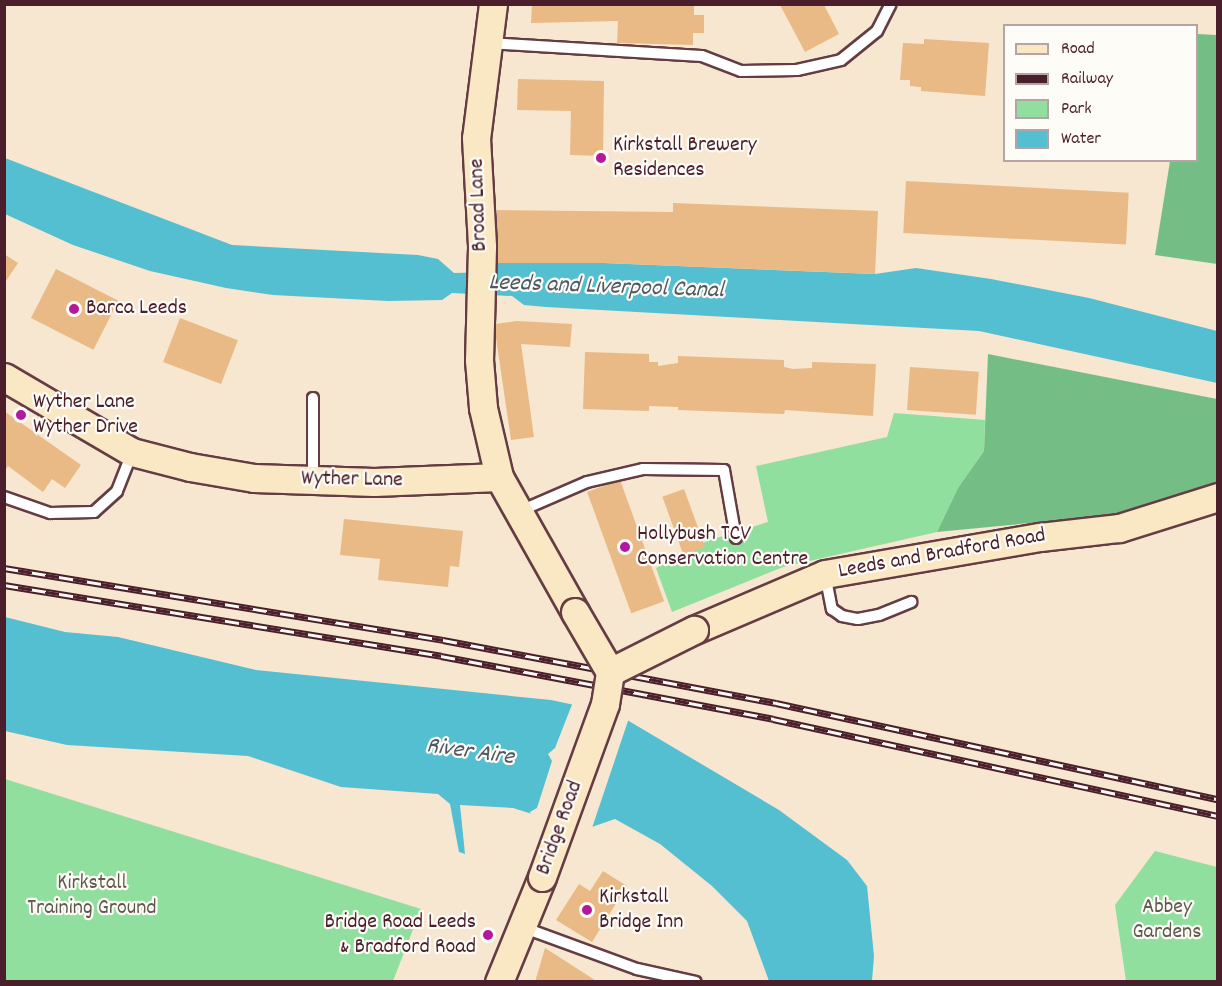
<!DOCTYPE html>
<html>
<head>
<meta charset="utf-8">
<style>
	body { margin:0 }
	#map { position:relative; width:1222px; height:986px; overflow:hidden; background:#f7e6d0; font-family:Dekko,sans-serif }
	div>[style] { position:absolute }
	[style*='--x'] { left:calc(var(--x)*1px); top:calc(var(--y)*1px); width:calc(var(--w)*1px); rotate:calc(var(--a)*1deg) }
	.green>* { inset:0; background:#90df9e }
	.forest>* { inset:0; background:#74be85 }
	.water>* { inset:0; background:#54bfd0 }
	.pier>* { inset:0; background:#f7e6d0 }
	.building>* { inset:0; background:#e9ba85; transform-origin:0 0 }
	.roads { filter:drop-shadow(2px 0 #643d44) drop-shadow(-2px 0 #643d44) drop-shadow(0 2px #643d44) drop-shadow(0 -2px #643d44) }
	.lane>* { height:10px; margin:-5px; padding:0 5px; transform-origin:5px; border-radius:5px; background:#fff }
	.secondary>* { height:27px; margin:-13.5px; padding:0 13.5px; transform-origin:13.5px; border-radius:13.5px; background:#fae7c3 }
	.rail>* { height:7px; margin-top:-3.5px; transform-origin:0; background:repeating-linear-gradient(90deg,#fdfcf7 0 14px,#4a1f2b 0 28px); box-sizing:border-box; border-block:2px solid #4a1f2b }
	.bridges { filter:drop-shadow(2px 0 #643d44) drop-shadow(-2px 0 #643d44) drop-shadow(0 2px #643d44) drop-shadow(0 -2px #643d44) }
	.secondary-bridge>* { height:27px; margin:-13.5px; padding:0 13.5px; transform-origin:13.5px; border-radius:13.5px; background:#fae7c3 }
	.dots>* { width:16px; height:16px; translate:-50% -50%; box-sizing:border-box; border:3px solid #fdfcf7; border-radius:50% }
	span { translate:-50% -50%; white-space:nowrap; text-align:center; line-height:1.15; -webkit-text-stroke:4.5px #fdfcf7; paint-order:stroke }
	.poi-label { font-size:22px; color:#4a1f2b }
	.left { translate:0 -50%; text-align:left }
	.right { translate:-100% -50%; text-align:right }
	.street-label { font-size:22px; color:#4a1f2b }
	.park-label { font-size:22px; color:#5f594e }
	.water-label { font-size:24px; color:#4e5765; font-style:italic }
	.frame { position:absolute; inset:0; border:6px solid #4a1f2b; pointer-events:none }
	.legend { position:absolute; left:1003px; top:24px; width:195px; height:138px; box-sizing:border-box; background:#fdfcf7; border:2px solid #b5a4a5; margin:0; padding:8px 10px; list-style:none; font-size:18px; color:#4a1f2b }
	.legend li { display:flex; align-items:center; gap:12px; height:30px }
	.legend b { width:30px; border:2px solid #b5a4a5 }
</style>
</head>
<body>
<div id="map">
	<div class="green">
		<div style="clip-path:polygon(894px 413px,985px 420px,984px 451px,958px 488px,937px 532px,783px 567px,672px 612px,656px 568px,707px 541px,768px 522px,756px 466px,887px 437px)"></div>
		<div style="clip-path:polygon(5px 779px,421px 909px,393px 981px,5px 981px)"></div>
		<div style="clip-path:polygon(1155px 851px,1217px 867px,1217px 981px,1126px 981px,1115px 905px)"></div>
	</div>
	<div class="forest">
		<div style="clip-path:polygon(1197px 34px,1217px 35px,1217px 264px,1155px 255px,1170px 161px,1196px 160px)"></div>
		<div style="clip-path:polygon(988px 354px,1217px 399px,1217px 481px,1197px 494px,1112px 515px,937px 532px,958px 488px,984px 451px)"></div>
	</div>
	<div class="water">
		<div style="clip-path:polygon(5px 158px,232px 245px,418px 255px,438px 259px,454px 273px,493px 272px,497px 263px,604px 263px,875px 274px,916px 268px,991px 279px,1089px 298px,1217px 331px,1217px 383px,979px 331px,546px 307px,524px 305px,512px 296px,452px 293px,442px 300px,388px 301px,273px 295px,226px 288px,150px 271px,73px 245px,5px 214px)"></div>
		<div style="clip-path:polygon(5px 617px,65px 632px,118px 637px,256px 670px,551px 700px,617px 714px,779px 810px,847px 860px,867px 886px,874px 956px,872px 981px,769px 981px,747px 921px,712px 886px,660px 844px,615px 819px,583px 830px,513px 808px,460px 805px,465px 854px,459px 852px,450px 804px,438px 794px,341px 787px,248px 756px,67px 745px,5px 731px)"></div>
	</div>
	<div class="pier">
		<div style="clip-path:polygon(573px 702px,618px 711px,629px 718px,591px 831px,584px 833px,532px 817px,530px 812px,537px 808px,552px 761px,548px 754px,555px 748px)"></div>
	</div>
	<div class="building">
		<div style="clip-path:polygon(532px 4px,694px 4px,694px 15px,704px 15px,704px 33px,693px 33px,693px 45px,617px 43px,618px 21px,531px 23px)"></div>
		<div style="clip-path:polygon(780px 5px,824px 5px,839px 34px,805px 52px)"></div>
		<div style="clip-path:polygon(924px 39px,989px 43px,985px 96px,921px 91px,921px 87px,910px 86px,910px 80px,900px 80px,903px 43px,924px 44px)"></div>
		<div style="clip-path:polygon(518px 79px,604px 81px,603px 156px,570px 155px,571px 111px,517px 110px)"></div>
		<div style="left:906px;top:181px;width:223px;height:52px;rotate:3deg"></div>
		<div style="clip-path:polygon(673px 203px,878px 211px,875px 274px,604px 263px,497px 263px,497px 210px,673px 212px)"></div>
		<div style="clip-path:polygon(4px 254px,18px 263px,4px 284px)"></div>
		<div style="left:56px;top:269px;width:70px;height:55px;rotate:27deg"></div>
		<div style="left:180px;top:318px;width:62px;height:47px;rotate:21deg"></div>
		<div style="clip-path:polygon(517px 321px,572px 324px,570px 347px,521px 344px,534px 437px,511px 440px,494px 324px)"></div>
		<div style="clip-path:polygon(585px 352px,649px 354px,649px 362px,658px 362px,658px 366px,678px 363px,678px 356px,784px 360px,784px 367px,793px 369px,812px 368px,812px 362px,876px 364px,873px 416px,785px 410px,784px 414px,678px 410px,678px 407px,649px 406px,649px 411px,583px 409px)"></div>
		<div style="left:910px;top:367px;width:69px;height:43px;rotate:4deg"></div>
		<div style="clip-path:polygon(4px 411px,81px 465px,65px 488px,52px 479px,43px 492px,8px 466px,4px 472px)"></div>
		<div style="left:620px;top:480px;width:129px;height:35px;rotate:70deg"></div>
		<div style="left:684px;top:489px;width:62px;height:23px;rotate:70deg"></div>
		<div style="clip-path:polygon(344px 519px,463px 531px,459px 567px,450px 566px,448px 587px,378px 580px,380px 559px,340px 555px)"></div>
		<div style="clip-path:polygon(603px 871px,627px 886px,592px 942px,556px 920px,579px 884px,590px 891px)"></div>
		<div style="clip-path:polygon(545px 948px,598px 982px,535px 982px)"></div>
	</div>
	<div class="roads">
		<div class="lane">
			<div style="--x:488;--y:43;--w:214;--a:3.5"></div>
			<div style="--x:702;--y:56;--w:42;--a:21"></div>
			<div style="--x:741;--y:71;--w:56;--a:-1"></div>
			<div style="--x:797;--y:70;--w:45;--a:-12.8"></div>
			<div style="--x:841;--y:60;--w:46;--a:-38.9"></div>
			<div style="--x:877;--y:31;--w:30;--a:-63"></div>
			<div style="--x:313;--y:480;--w:82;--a:-90"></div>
			<div style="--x:4;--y:497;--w:49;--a:19.2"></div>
			<div style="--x:50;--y:513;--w:44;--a:-1.3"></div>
			<div style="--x:94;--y:512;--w:31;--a:-42"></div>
			<div style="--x:117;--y:491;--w:41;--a:-68.5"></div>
			<div style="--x:520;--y:511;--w:73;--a:-23.4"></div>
			<div style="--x:587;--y:482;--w:57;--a:-13.1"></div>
			<div style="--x:643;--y:469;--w:81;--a:0.7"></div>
			<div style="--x:724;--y:470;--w:69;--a:80"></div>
			<div style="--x:825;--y:574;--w:36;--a:79"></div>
			<div style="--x:832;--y:609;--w:12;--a:35"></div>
			<div style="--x:842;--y:616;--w:16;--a:11"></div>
			<div style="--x:858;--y:619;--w:21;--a:-11"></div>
			<div style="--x:879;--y:615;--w:35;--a:-22"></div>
			<div style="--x:522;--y:927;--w:122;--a:20.1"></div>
			<div style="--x:637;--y:969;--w:60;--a:12.4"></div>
		</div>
		<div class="secondary">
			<div style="--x:493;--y:4;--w:135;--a:97.2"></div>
			<div style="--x:476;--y:138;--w:109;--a:86.8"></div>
			<div style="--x:482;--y:247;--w:113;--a:91.5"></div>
			<div style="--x:479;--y:360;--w:48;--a:85.2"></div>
			<div style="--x:483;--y:408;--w:71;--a:76.9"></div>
			<div style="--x:499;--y:477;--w:155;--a:60.6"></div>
			<div style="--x:4;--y:377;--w:148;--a:30.4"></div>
			<div style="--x:132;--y:452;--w:60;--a:14.5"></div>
			<div style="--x:190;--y:467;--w:65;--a:9.8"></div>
			<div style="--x:254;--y:478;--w:120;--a:1.9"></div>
			<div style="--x:374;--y:482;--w:125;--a:-2.3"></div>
			<div style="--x:694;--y:630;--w:142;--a:-23.1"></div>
			<div style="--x:825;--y:574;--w:218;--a:-9.8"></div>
			<div style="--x:1040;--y:537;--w:80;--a:-6.5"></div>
			<div style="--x:1119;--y:528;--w:104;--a:-17.4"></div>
			<div style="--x:499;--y:982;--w:113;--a:-67.7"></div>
		</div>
	</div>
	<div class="rail">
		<div style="--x:4;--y:568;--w:445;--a:9.3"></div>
		<div style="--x:443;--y:640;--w:339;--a:10.7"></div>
		<div style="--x:776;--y:703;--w:452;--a:12.3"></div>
		<div style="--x:4;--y:585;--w:443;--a:9.2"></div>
		<div style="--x:441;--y:656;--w:338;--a:10.7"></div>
		<div style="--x:773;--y:719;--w:455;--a:12.3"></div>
	</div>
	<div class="bridges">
		<div class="secondary-bridge">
			<div style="--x:575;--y:612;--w:69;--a:59.7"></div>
			<div style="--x:610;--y:672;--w:94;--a:-26.6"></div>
			<div style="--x:542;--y:877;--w:184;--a:-70"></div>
			<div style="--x:605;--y:704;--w:32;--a:-81"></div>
		</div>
	</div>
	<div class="dots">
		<div style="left:601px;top:158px;background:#b5179e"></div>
		<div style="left:74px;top:309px;background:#b5179e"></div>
		<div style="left:21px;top:415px;background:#b5179e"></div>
		<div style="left:625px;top:547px;background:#b5179e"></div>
		<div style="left:587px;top:910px;background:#b5179e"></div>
		<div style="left:488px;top:935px;background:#b5179e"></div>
	</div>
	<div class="poi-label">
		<span class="left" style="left:613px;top:158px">Kirkstall Brewery<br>Residences</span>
		<span class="left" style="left:86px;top:309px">Barca Leeds</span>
		<span class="left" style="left:33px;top:415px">Wyther Lane<br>Wyther Drive</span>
		<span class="left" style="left:637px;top:547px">Hollybush TCV<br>Conservation Centre</span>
		<span class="left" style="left:599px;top:910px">Kirkstall<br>Bridge Inn</span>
		<span class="right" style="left:476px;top:935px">Bridge Road Leeds<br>&amp; Bradford Road</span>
	</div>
	<div class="street-label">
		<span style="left:479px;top:205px;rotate:-92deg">Broad Lane</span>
		<span style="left:352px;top:480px;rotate:1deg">Wyther Lane</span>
		<span style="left:942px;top:554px;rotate:-10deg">Leeds and Bradford Road</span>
		<span style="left:560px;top:828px;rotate:-70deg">Bridge Road</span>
	</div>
	<div class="park-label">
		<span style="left:92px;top:896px">Kirkstall<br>Training Ground</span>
		<span style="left:1167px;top:920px">Abbey<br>Gardens</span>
	</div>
	<div class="water-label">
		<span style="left:606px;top:288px;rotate:2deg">Leeds and Liverpool Canal</span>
		<span style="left:470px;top:753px;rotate:8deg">River Aire</span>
	</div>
	<div class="frame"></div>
	<ul class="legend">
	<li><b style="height:8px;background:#fae7c3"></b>Road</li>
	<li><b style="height:8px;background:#4a1f2b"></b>Railway</li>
	<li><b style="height:16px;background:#90df9e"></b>Park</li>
	<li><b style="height:16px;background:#54bfd0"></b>Water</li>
	</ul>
</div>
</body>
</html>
